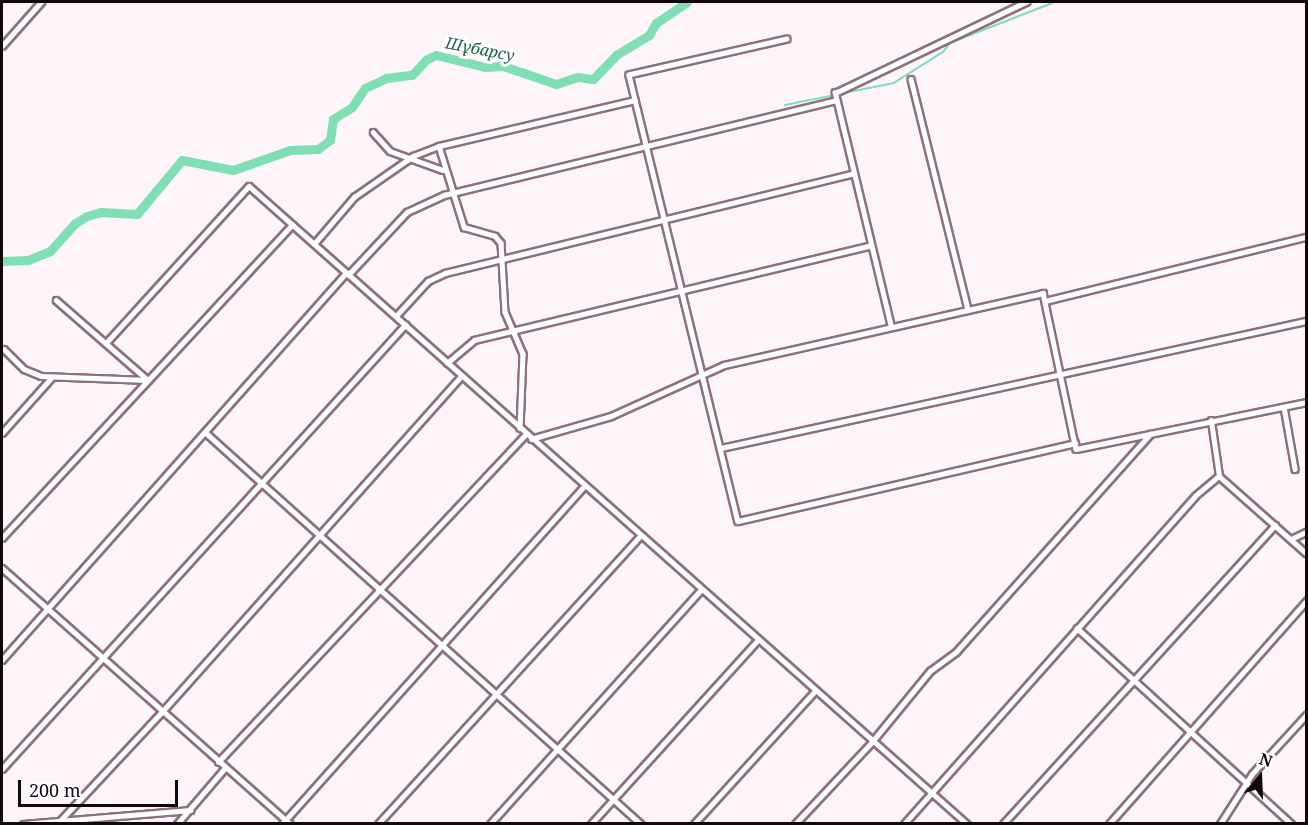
<!DOCTYPE html>
<html>
<head>
<meta charset="utf-8">
<style>
	body { margin:0 }
	#map { position:relative; width:1308px; height:825px; overflow:hidden; background:#fdf5f9; font-family:"Noto Serif",serif }
	div>[style] { position:absolute }
	[style*='--x'] { left:calc(var(--x)*1px); top:calc(var(--y)*1px); width:calc(var(--w)*1px); rotate:calc(var(--a)*1deg) }
	.stream>* { height:1.5px; margin:-0.75px; padding:0 0.75px; transform-origin:0.75px; border-radius:0.75px; background:#80deb5 }
	.river>* { height:9px; margin:-4.5px; padding:0 4.5px; transform-origin:4.5px; border-radius:4.5px; background:#80deb5 }
	.roads { filter:drop-shadow(2px 0 #8f6f7f) drop-shadow(-2px 0 #8f6f7f) drop-shadow(0 2px #8f6f7f) drop-shadow(0 -2px #8f6f7f) }
	.street>* { height:4.5px; margin:-2.25px; padding:0 2.25px; transform-origin:2.25px; border-radius:2.25px; background:#fff }
	span { translate:-50% -50%; white-space:nowrap; text-align:center; line-height:1.15; -webkit-text-stroke:6px #fff; paint-order:stroke }
	.water-label { font-size:16px; color:#1c6348; font-style:italic }
	.frame { position:absolute; inset:0; border:3px solid #12070d; pointer-events:none }
	.north { position:absolute; left:1230px; top:747px; width:60px; height:60px; -webkit-text-stroke:4px #fff; paint-order:stroke; rotate:19deg; font-size:16px; font-weight:700; line-height:24px; text-align:center; color:#12070d }
	.north::after { content:''; display:block; margin:auto; width:21px; height:27px; background:#12070d; clip-path:polygon(50% 0,100% 100%,50% 72%,0 100%) }
	.scale { position:absolute; left:18px; top:780px; width:160px; height:27px; box-sizing:border-box; border:3px solid #12070d; border-top:0; padding-left:8px; font-size:18px; line-height:21px; white-space:nowrap; color:#12070d; -webkit-text-stroke:4px #fff; paint-order:stroke }
</style>
</head>
<body>
<div id="map">
	<div class="stream">
		<div style="--x:839;--y:94;--w:56;--a:-11.3"></div>
		<div style="--x:894;--y:83;--w:58;--a:-32.3"></div>
		<div style="--x:943;--y:52;--w:11;--a:-52"></div>
		<div style="--x:950;--y:43;--w:113;--a:-21.3"></div>
		<div style="--x:785;--y:105;--w:46;--a:-11.3"></div>
	</div>
	<div class="river">
		<div style="--x:2;--y:261;--w:26;--a:-2"></div>
		<div style="--x:28;--y:260;--w:24;--a:-22"></div>
		<div style="--x:50;--y:251;--w:36;--a:-48"></div>
		<div style="--x:74;--y:224;--w:15;--a:-32"></div>
		<div style="--x:87;--y:216;--w:15;--a:-16"></div>
		<div style="--x:101;--y:212;--w:36;--a:3"></div>
		<div style="--x:137;--y:214;--w:70;--a:-50.2"></div>
		<div style="--x:182;--y:160;--w:52;--a:11.1"></div>
		<div style="--x:233;--y:170;--w:60;--a:-19.3"></div>
		<div style="--x:290;--y:150;--w:28;--a:-2"></div>
		<div style="--x:318;--y:149;--w:15;--a:-37"></div>
		<div style="--x:330;--y:140;--w:21;--a:-82"></div>
		<div style="--x:333;--y:119;--w:22;--a:-32"></div>
		<div style="--x:352;--y:107;--w:23;--a:-56"></div>
		<div style="--x:365;--y:88;--w:23;--a:-25"></div>
		<div style="--x:386;--y:78;--w:26;--a:-7"></div>
		<div style="--x:412;--y:75;--w:22;--a:-47"></div>
		<div style="--x:427;--y:59;--w:10;--a:-24"></div>
		<div style="--x:436;--y:55;--w:50;--a:13.8"></div>
		<div style="--x:485;--y:67;--w:18;--a:-3"></div>
		<div style="--x:503;--y:66;--w:56;--a:18.8"></div>
		<div style="--x:556;--y:84;--w:23;--a:-18"></div>
		<div style="--x:578;--y:77;--w:15;--a:8"></div>
		<div style="--x:593;--y:79;--w:33;--a:-46"></div>
		<div style="--x:616;--y:55;--w:39;--a:-31"></div>
		<div style="--x:649;--y:35;--w:14;--a:-60"></div>
		<div style="--x:656;--y:23;--w:37;--a:-34"></div>
	</div>
	<div class="roads">
		<div class="street">
			<div style="--x:787;--y:39;--w:162;--a:167.2"></div>
			<div style="--x:629;--y:75;--w:459;--a:76.3"></div>
			<div style="--x:738;--y:521;--w:346;--a:-13"></div>
			<div style="--x:2;--y:46;--w:59;--a:-48.4"></div>
			<div style="--x:911;--y:79;--w:237;--a:76.1"></div>
			<div style="--x:373;--y:132;--w:25;--a:48"></div>
			<div style="--x:390;--y:151;--w:56;--a:19.7"></div>
			<div style="--x:439;--y:146;--w:85;--a:72.8"></div>
			<div style="--x:464;--y:227;--w:32;--a:16"></div>
			<div style="--x:495;--y:236;--w:9;--a:49"></div>
			<div style="--x:501;--y:243;--w:69;--a:86.7"></div>
			<div style="--x:505;--y:312;--w:46;--a:66.8"></div>
			<div style="--x:523;--y:354;--w:74;--a:92.3"></div>
			<div style="--x:314;--y:244;--w:62;--a:-49.6"></div>
			<div style="--x:354;--y:197;--w:72;--a:-34.8"></div>
			<div style="--x:413;--y:156;--w:28;--a:-21"></div>
			<div style="--x:439;--y:146;--w:201;--a:-13.2"></div>
			<div style="--x:348;--y:275;--w:86;--a:-46.9"></div>
			<div style="--x:407;--y:212;--w:41;--a:-24.7"></div>
			<div style="--x:444;--y:195;--w:401;--a:-13.6"></div>
			<div style="--x:56;--y:300;--w:122;--a:41"></div>
			<div style="--x:1045;--y:301;--w:269;--a:-13.8"></div>
			<div style="--x:396;--y:316;--w:47;--a:-47.6"></div>
			<div style="--x:428;--y:281;--w:19;--a:-25"></div>
			<div style="--x:445;--y:273;--w:419;--a:-13.7"></div>
			<div style="--x:891;--y:327;--w:241;--a:-103.5"></div>
			<div style="--x:835;--y:93;--w:212;--a:-25.5"></div>
			<div style="--x:106;--y:343;--w:212;--a:-47.7"></div>
			<div style="--x:249;--y:186;--w:961;--a:41.62"></div>
			<div style="--x:4;--y:349;--w:28;--a:45"></div>
			<div style="--x:24;--y:369;--w:18;--a:22"></div>
			<div style="--x:41;--y:376;--w:107;--a:2.1"></div>
			<div style="--x:447;--y:363;--w:35;--a:-40"></div>
			<div style="--x:474;--y:340;--w:407;--a:-13.4"></div>
			<div style="--x:1284;--y:407;--w:63;--a:79.9"></div>
			<div style="--x:205;--y:432;--w:586;--a:41.96"></div>
			<div style="--x:2;--y:433;--w:75;--a:-48.2"></div>
			<div style="--x:531;--y:439;--w:83;--a:-16"></div>
			<div style="--x:611;--y:416;--w:124;--a:-24.3"></div>
			<div style="--x:724;--y:365;--w:327;--a:-12.7"></div>
			<div style="--x:1043;--y:293;--w:159;--a:78.1"></div>
			<div style="--x:1076;--y:449;--w:235;--a:-11.5"></div>
			<div style="--x:721;--y:448;--w:599;--a:-12.25"></div>
			<div style="--x:1219;--y:476;--w:116;--a:41.5"></div>
			<div style="--x:2;--y:538;--w:427;--a:-47.2"></div>
			<div style="--x:1291;--y:539;--w:17;--a:-25"></div>
			<div style="--x:2;--y:568;--w:385;--a:41.6"></div>
			<div style="--x:1077;--y:628;--w:291;--a:42.4"></div>
			<div style="--x:2;--y:660;--w:518;--a:-48.37"></div>
			<div style="--x:218;--y:762;--w:450;--a:-46.8"></div>
			<div style="--x:2;--y:769;--w:600;--a:-47.77"></div>
			<div style="--x:23;--y:824;--w:168;--a:-4.8"></div>
			<div style="--x:57;--y:824;--w:152;--a:-46.9"></div>
			<div style="--x:161;--y:713;--w:451;--a:-48.3"></div>
			<div style="--x:177;--y:824;--w:74;--a:-49.4"></div>
			<div style="--x:282;--y:824;--w:453;--a:-48.2"></div>
			<div style="--x:378;--y:824;--w:389;--a:-47.7"></div>
			<div style="--x:490;--y:824;--w:315;--a:-48"></div>
			<div style="--x:591;--y:824;--w:247;--a:-47.8"></div>
			<div style="--x:694;--y:824;--w:178;--a:-47.7"></div>
			<div style="--x:795;--y:824;--w:111;--a:-46.8"></div>
			<div style="--x:871;--y:743;--w:93;--a:-50.7"></div>
			<div style="--x:930;--y:671;--w:32;--a:-36"></div>
			<div style="--x:956;--y:652;--w:292;--a:-48.3"></div>
			<div style="--x:904;--y:824;--w:438;--a:-48.4"></div>
			<div style="--x:1195;--y:496;--w:31;--a:-40"></div>
			<div style="--x:1219;--y:476;--w:56;--a:-98.3"></div>
			<div style="--x:1003;--y:824;--w:404;--a:-47.7"></div>
			<div style="--x:1109;--y:824;--w:298;--a:-48.5"></div>
			<div style="--x:1220;--y:824;--w:59;--a:-57.4"></div>
			<div style="--x:1252;--y:774;--w:80;--a:-47.5"></div>
		</div>
	</div>
	<div class="water-label">
		<span style="left:480px;top:49px;rotate:11deg">Шұбарсу</span>
	</div>
	<div class="frame"></div>
	<div class="north">N</div>
	<div class="scale">200 m</div>
</div>
</body>
</html>
